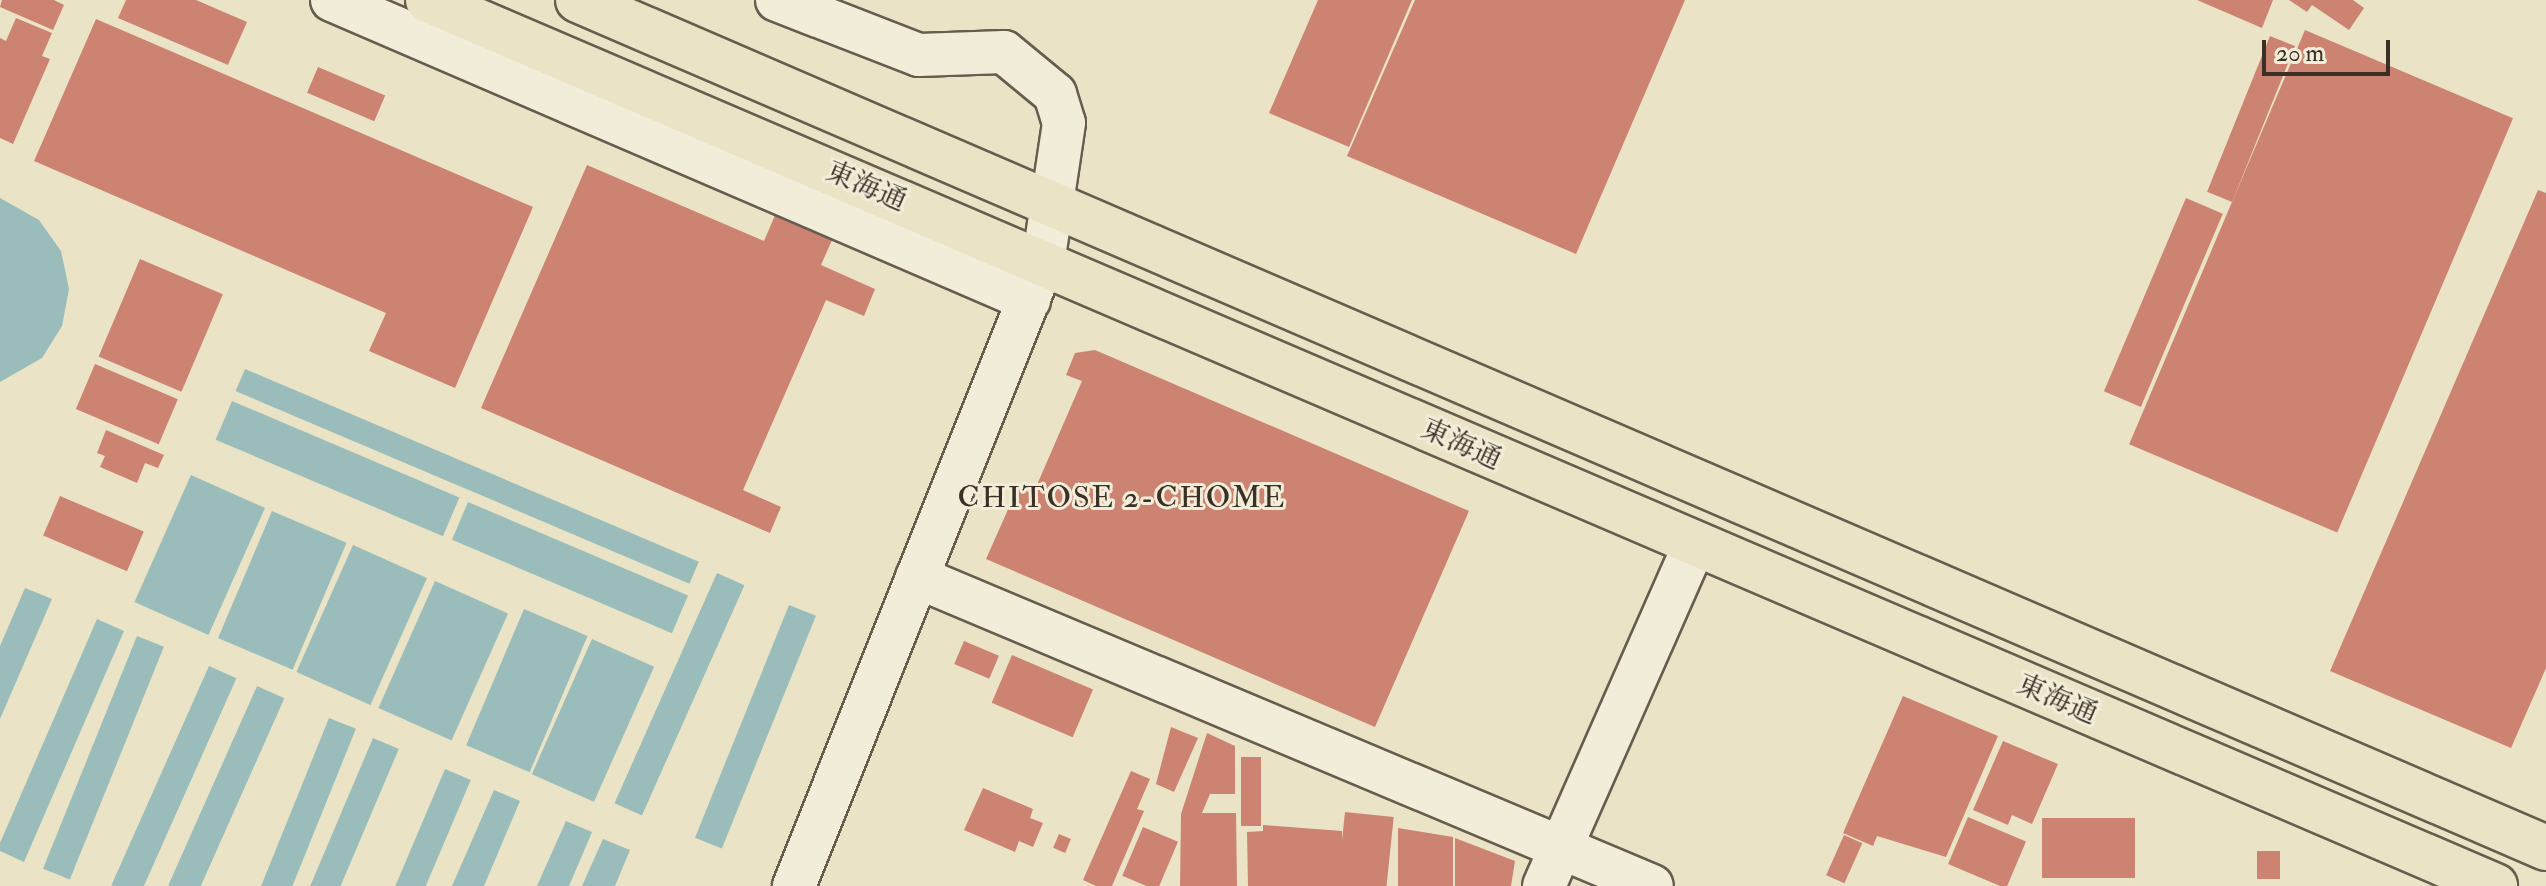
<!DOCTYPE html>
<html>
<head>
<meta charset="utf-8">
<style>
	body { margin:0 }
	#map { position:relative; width:2546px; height:886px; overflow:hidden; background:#eae3c5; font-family:"IM FELL Double Pica","Noto Serif JP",serif }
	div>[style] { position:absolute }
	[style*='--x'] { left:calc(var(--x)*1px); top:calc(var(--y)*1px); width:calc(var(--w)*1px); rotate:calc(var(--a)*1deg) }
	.water>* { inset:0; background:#9abdbb; transform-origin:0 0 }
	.building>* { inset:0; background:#cd8372; transform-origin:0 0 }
	.roads { filter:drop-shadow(2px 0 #675c4e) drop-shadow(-2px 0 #675c4e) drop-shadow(0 2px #675c4e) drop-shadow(0 -2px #675c4e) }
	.minor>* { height:42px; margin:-21px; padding:0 21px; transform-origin:21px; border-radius:21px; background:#f1edd9 }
	.major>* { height:44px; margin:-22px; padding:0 22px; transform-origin:22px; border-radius:22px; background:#eae3c5 }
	span { translate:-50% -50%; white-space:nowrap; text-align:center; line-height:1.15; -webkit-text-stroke:6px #f1edd9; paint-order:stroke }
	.street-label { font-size:28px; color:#3b2f26 }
	.neighbourhood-label { font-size:30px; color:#3b2f26; letter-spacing:2px }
	.scale { position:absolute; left:2262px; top:40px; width:128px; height:36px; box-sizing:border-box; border:4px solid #3b2f26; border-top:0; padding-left:10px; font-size:24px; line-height:28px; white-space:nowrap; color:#3b2f26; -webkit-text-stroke:6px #f1edd9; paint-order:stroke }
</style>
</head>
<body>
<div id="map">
	<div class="water">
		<div style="clip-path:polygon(0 198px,39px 220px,61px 251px,69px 289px,62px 326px,42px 358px,0 382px)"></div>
		<div style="left:245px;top:369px;width:493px;height:24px;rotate:23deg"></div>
		<div style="left:232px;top:401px;width:247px;height:42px;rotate:23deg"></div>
		<div style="left:191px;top:475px;width:81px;height:139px;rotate:24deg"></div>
		<div style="left:468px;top:502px;width:239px;height:41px;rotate:23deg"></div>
		<div style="left:272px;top:511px;width:81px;height:138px;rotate:23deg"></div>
		<div style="left:353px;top:545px;width:81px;height:139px;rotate:24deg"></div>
		<div style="left:717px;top:573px;width:30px;height:252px;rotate:24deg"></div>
		<div style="left:435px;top:581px;width:80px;height:139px;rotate:24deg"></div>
		<div style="clip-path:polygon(25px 588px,52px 599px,0 719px,0 646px)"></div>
		<div style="left:789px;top:605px;width:29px;height:251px;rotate:22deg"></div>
		<div style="left:524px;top:609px;width:69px;height:148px;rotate:23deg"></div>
		<div style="clip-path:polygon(97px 619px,124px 631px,24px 862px,0 851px,0 843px)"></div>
		<div style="left:137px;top:636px;width:29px;height:251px;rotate:22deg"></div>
		<div style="left:592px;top:639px;width:68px;height:148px;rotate:24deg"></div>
		<div style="left:209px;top:666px;width:30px;height:240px;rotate:24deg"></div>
		<div style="left:257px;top:686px;width:30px;height:218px;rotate:24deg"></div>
		<div style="left:329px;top:718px;width:29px;height:183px;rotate:22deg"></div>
		<div style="left:373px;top:738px;width:28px;height:162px;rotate:23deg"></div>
		<div style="left:445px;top:769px;width:28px;height:128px;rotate:23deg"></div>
		<div style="clip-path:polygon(494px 790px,520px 801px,484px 886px,452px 886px)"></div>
		<div style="clip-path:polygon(566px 821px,592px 832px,569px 886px,537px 886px)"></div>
		<div style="clip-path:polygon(603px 839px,630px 850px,615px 886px,582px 886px)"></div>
	</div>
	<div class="building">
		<div style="clip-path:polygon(2px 0,54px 0,64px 5px,53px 30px,0 7px)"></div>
		<div style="clip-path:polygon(126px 0,196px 0,247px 22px,228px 65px,118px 18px)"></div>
		<div style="clip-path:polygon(1318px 0,1412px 0,1349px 147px,1269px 113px)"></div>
		<div style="clip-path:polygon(1415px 0,1685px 0,1576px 254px,1347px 156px)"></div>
		<div style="clip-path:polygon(2197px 0,2273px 0,2262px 28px)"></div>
		<div style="clip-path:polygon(2289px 0,2353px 0,2364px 8px,2349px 30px,2312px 5px,2307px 12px)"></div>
		<div style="clip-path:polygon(16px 18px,52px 33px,42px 56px,50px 59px,13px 144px,0 138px,0 38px,6px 41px)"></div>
		<div style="clip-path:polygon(96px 19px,533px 207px,455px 388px,369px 351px,386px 313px,34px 161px)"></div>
		<div style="left:2305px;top:30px;width:226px;height:450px;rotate:23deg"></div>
		<div style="left:2270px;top:36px;width:27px;height:168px;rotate:22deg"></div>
		<div style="left:318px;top:67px;width:73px;height:28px;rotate:23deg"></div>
		<div style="clip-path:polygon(587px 165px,764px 241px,779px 206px,836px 231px,821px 265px,875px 289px,864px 316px,826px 300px,743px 490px,781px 507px,770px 533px,481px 408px)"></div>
		<div style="clip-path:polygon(2538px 190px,2546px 193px,2546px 668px,2511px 748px,2330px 671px)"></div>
		<div style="left:2186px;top:198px;width:40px;height:210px;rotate:23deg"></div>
		<div style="left:140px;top:259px;width:90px;height:106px;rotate:23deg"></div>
		<div style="clip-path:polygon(1095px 350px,1469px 511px,1375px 727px,986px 559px,1018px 487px,1033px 494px,1082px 381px,1066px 375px,1075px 353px)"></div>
		<div style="left:95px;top:364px;width:90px;height:49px;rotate:23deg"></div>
		<div style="clip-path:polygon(106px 430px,164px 455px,158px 468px,145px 463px,137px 483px,100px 467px,105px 456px,97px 453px)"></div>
		<div style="left:60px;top:496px;width:91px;height:43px;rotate:23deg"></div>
		<div style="left:964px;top:641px;width:38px;height:25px;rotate:23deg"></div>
		<div style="left:1012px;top:655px;width:88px;height:52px;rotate:23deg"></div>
		<div style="clip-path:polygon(1903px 696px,1998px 736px,1946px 857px,1877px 836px,1873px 846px,1843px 833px)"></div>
		<div style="clip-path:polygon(1171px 727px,1198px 738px,1174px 792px,1156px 784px)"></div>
		<div style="clip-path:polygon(1207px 733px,1235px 746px,1235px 794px,1210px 794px,1202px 813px,1236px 813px,1237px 886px,1180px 886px,1181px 814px)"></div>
		<div style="clip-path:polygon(2003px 741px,2058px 764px,2032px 824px,2012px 815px,2008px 825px,1973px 810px)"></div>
		<div style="left:1261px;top:757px;width:69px;height:20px;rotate:90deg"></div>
		<div style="clip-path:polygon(1131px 771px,1150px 779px,1137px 809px,1144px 811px,1112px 886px,1096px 886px,1083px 880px)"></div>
		<div style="clip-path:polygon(983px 788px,1033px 809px,1030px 818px,1043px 823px,1033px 847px,1019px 841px,1015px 852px,964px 830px)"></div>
		<div style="left:1345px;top:812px;width:49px;height:74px;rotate:6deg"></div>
		<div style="left:1968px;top:817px;width:63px;height:51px;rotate:23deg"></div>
		<div style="left:2042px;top:818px;width:93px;height:60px"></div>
		<div style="clip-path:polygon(1263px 825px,1342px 831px,1342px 886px,1248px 886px,1247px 832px,1263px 831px)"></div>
		<div style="left:1143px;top:827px;width:38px;height:53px;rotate:23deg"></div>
		<div style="clip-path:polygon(1398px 828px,1453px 837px,1453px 886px,1398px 886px)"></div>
		<div style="left:1059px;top:834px;width:13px;height:15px;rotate:23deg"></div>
		<div style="left:1844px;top:835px;width:20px;height:44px;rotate:24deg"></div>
		<div style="clip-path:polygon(1455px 838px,1515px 861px,1511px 886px,1455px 886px)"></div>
		<div style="left:2257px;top:851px;width:23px;height:28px"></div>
	</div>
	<div class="roads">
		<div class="minor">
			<div style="--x:332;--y:0;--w:759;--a:23.29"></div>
			<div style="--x:777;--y:0;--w:152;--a:21.2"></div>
			<div style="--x:919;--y:55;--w:85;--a:-2"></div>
			<div style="--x:1004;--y:52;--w:66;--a:39.5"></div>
			<div style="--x:1055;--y:94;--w:30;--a:73"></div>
			<div style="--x:1064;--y:123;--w:142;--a:98.5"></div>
			<div style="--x:1043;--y:263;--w:671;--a:111.79"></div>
			<div style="--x:917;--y:577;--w:797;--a:22.8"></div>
			<div style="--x:1544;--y:886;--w:372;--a:-66.2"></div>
		</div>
		<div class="major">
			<div style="--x:428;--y:0;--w:2249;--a:23.2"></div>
			<div style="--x:578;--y:0;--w:2143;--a:23.31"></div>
		</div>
	</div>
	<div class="street-label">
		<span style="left:866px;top:187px;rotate:23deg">東海通</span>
		<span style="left:1461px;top:445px;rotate:24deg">東海通</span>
		<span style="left:2057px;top:700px;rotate:23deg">東海通</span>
	</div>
	<div class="neighbourhood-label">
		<span style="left:1122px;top:498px">CHITOSE 2-CHOME</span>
	</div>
	<div class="scale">20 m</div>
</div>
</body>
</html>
